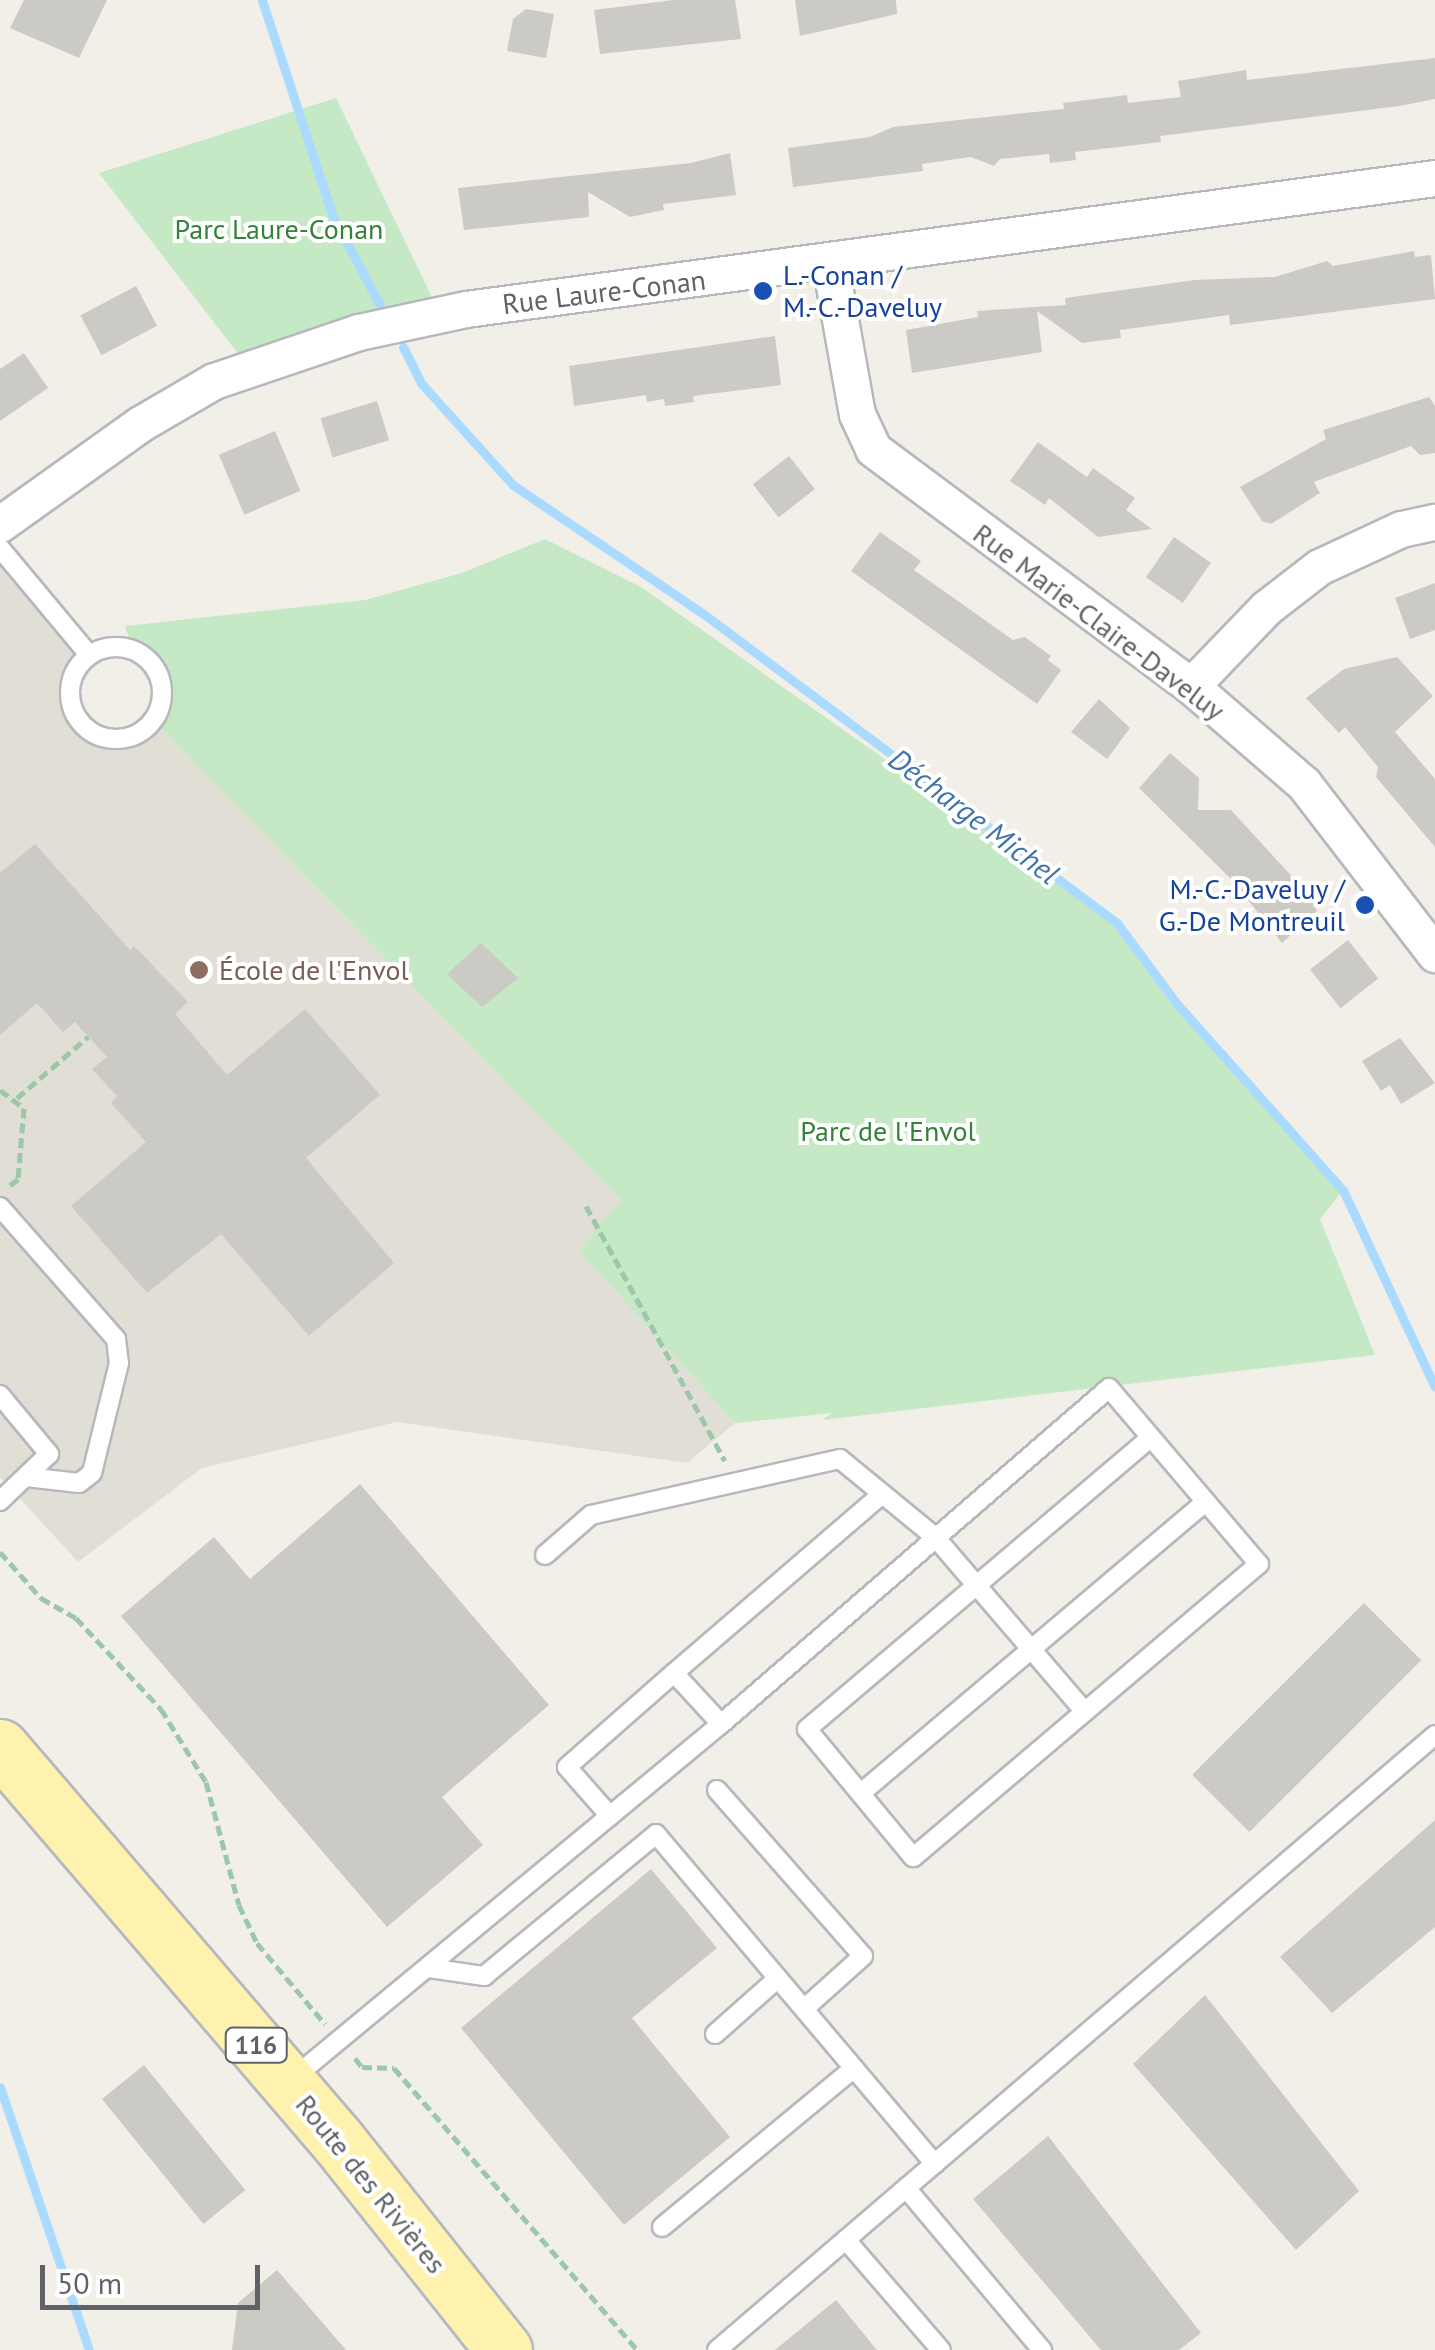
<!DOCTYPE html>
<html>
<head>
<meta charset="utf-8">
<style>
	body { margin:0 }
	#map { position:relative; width:1435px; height:2350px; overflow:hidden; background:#f1efe8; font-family:"PT Sans",sans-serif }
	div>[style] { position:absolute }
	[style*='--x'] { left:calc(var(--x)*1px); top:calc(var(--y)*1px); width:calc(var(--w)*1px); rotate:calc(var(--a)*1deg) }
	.education>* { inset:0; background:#e1ded6 }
	.green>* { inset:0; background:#c5e8c5 }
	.stream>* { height:9px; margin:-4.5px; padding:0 4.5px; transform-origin:4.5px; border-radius:4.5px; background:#aadaff }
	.building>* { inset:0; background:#cccac5; transform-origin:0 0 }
	.path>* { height:5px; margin-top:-2.5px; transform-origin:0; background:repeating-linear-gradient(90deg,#9cc7a9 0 10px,transparent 0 15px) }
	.roads { filter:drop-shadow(2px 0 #b5b8bc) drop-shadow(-2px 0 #b5b8bc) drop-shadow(0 2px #b5b8bc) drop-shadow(0 -2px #b5b8bc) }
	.service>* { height:18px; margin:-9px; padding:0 9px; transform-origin:9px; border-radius:9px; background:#fff }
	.service>.ring { margin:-9px; padding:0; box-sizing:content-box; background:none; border:18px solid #fff; border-radius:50% }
	.minor>* { height:35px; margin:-17.5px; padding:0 17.5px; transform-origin:17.5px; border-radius:17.5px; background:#fff }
	.primary>* { height:55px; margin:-27.5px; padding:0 27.5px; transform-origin:27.5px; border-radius:27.5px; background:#fff2af }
	.dots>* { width:28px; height:28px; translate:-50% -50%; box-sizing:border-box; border:5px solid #fff; border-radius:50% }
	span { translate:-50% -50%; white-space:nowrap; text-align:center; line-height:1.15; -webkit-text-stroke:8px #fff; paint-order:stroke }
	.shield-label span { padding:2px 8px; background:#fff; border:2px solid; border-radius:8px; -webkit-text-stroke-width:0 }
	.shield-label { font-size:25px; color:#5f6368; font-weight:700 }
	.park-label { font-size:28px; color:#348238 }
	.transit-label { font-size:28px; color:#164399 }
	.left { translate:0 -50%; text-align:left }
	.right { translate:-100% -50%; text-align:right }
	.street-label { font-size:28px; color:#5f6368 }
	.education-label { font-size:28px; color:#785e54 }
	.water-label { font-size:30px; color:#4174aa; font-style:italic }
	.scale { position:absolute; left:40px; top:2265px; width:220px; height:45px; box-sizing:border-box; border:5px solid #5f6368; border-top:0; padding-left:12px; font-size:30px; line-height:35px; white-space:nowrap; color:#5f6368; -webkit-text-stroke:8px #fff; paint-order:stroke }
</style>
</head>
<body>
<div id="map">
	<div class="education">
		<div style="clip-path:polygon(0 548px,89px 655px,70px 686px,82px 726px,114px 740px,136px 735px,153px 720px,622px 1201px,579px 1251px,735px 1423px,687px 1463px,397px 1422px,202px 1468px,78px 1562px,0 1477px)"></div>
	</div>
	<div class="green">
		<div style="clip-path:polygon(336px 98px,440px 314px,249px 368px,99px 173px)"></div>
		<div style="clip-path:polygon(545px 539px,641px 587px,1117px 923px,1202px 1036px,1343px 1190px,1320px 1219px,1375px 1355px,822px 1420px,832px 1413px,735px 1423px,579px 1251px,621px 1200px,153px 720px,161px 684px,152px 664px,133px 650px,125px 626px,365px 600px,462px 573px)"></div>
	</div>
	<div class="stream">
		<div style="--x:262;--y:0;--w:228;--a:71.9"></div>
		<div style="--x:333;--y:217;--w:98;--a:61.9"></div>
		<div style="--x:403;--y:347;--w:40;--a:63.4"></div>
		<div style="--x:421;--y:383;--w:137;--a:48"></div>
		<div style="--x:513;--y:485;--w:232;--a:34.1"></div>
		<div style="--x:705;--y:615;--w:514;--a:36.78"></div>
		<div style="--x:1117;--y:923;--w:101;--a:53.5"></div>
		<div style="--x:1177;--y:1004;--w:249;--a:48.3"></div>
		<div style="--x:1343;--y:1190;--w:217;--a:65"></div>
		<div style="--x:0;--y:2087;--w:278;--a:71.3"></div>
	</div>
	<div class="building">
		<div style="clip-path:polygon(24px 0,107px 0,79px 58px,10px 28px)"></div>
		<div style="clip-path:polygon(674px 0,735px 0,741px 39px,600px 54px,594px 10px)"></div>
		<div style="clip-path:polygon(795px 0,896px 0,897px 14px,800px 36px)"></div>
		<div style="clip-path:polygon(526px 9px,554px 14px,546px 58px,507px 51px,513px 19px)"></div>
		<div style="clip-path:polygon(1435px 58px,1435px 99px,1399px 106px,1160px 136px,1161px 142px,1075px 152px,1076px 160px,1050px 163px,1049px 154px,1000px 159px,994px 166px,971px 157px,922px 164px,923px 171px,793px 187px,788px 148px,870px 137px,893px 127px,1064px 109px,1063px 103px,1127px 95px,1128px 103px,1181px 97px,1178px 81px,1246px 70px,1247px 80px)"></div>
		<div style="clip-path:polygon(730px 153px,736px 195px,663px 204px,664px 210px,630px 217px,588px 192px,589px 217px,464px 230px,458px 188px,691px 163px)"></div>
		<div style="clip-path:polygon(1414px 251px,1415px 257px,1431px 255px,1435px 299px,1230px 325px,1229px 315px,1120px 330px,1121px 338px,1082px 343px,1037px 311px,1042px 352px,912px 373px,906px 330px,978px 317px,977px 311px,1066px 305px,1065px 298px,1195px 280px,1275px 277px,1327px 261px,1333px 266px)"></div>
		<div style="left:136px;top:286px;width:45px;height:63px;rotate:62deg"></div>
		<div style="clip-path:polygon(775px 336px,781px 385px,693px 396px,694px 402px,665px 406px,664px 399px,647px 402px,646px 395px,574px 406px,569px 366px)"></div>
		<div style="clip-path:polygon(24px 353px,48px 388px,0 421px,0 369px)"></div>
		<div style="clip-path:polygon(1429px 397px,1435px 406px,1435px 453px,1420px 455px,1411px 446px,1314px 482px,1320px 493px,1271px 524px,1262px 521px,1240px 487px,1326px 439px,1323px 430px)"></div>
		<div style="left:377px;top:401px;width:41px;height:59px;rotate:73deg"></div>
		<div style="left:275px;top:431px;width:65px;height:61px;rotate:67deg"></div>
		<div style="clip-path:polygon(1038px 442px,1087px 477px,1093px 468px,1135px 498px,1126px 510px,1152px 529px,1098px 537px,1049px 498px,1045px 505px,1010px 481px)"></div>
		<div style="left:789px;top:456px;width:42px;height:46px;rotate:52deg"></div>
		<div style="clip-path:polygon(880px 532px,921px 561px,914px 570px,1013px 640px,1025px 637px,1051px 656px,1048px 660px,1061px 670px,1037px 704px,851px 571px)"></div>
		<div style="left:1174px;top:537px;width:45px;height:49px;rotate:35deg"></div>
		<div style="clip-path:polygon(1435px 583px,1435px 630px,1410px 639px,1395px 598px)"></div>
		<div style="clip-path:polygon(1397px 657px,1433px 696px,1395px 732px,1435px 779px,1435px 847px,1376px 777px,1378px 767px,1345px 727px,1339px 733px,1306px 698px,1344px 669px)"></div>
		<div style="clip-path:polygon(1099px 699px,1130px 728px,1107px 759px,1071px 732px)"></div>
		<div style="clip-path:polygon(1170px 753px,1199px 778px,1198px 810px,1231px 810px,1308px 894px,1317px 911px,1282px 943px,1233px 881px,1139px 788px)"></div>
		<div style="clip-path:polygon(35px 844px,130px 950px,134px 946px,188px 1002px,175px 1014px,227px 1075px,305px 1009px,380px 1095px,306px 1158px,394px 1263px,309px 1336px,221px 1234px,147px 1293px,71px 1206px,146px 1142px,111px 1103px,117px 1096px,92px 1069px,107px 1057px,75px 1022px,63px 1032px,37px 1003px,0 1035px,0 873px)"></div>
		<div style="left:1348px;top:940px;width:49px;height:48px;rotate:52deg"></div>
		<div style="clip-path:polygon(481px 943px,518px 978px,482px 1007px,447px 974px)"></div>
		<div style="clip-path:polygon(1400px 1038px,1435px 1083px,1401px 1104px,1390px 1085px,1381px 1091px,1362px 1061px)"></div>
		<div style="clip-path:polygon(360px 1484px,549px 1705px,442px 1797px,483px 1845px,387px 1927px,121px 1616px,214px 1537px,250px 1579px)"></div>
		<div style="left:1364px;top:1603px;width:81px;height:243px;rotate:45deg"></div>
		<div style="clip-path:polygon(1435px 1820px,1435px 1927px,1332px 2013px,1280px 1957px)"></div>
		<div style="clip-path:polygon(651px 1869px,717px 1948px,632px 2018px,730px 2137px,624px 2225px,461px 2028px)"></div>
		<div style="clip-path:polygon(1205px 1995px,1359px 2191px,1296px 2250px,1133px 2064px)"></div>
		<div style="left:144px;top:2065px;width:161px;height:54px;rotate:51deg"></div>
		<div style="clip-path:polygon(1048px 2136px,1201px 2333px,1179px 2350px,1101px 2350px,973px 2199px)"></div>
		<div style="clip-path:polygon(277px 2270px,346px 2350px,232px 2350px,238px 2303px)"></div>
		<div style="clip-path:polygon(836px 2300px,877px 2350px,775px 2350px)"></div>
	</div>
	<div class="path">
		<div style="--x:0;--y:1090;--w:30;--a:37"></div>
		<div style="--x:24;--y:1108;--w:71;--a:94.8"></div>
		<div style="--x:18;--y:1179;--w:14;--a:141"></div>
		<div style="--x:17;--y:1098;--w:94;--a:-40.7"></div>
		<div style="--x:586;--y:1206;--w:290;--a:61.4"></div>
		<div style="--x:0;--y:1552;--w:62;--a:48.3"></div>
		<div style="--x:41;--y:1598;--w:40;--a:29.7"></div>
		<div style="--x:76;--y:1618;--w:125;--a:47"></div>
		<div style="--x:161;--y:1709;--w:86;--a:58.3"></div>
		<div style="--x:206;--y:1782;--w:127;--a:75"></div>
		<div style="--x:239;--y:1905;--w:42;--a:64.7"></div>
		<div style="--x:257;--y:1943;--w:106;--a:50"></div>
		<div style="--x:355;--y:2058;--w:11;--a:52"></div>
		<div style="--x:362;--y:2067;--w:32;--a:2"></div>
		<div style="--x:394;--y:2068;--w:372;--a:49.2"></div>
	</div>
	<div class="roads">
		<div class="service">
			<div style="--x:0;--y:548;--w:139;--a:50.2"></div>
			<div class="ring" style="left:70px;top:647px;width:74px;height:74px"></div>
			<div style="--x:0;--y:1207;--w:176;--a:48.7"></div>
			<div style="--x:116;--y:1339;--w:24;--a:83"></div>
			<div style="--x:119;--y:1363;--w:113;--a:103.8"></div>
			<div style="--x:92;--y:1473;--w:16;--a:142"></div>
			<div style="--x:79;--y:1483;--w:53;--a:-173.5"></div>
			<div style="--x:0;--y:1395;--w:77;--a:50.3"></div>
			<div style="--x:49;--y:1454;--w:68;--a:136.2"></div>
			<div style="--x:545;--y:1555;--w:61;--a:-41"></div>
			<div style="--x:591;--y:1515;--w:255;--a:-12.7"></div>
			<div style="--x:840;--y:1459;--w:123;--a:39.4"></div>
			<div style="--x:935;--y:1537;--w:230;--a:49.4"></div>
			<div style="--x:674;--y:1673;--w:274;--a:-40.7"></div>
			<div style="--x:717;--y:1790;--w:221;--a:48.7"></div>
			<div style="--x:863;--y:1956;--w:79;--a:138.1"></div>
			<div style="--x:861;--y:1793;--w:451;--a:-40.2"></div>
			<div style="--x:610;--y:1816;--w:65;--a:-131.3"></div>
			<div style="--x:567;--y:1767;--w:142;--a:-41.3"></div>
			<div style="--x:674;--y:1673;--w:69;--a:47.3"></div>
			<div style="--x:429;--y:1968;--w:56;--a:8.3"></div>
			<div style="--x:484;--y:1976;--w:223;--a:-39.5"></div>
			<div style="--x:656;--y:1834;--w:432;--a:49.8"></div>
			<div style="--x:715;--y:2034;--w:84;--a:-41.6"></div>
			<div style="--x:292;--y:2079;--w:557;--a:-39.61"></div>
			<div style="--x:721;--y:1724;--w:513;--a:-40.89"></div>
			<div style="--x:1109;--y:1388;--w:231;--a:49.6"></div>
			<div style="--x:1259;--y:1564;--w:453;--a:139.7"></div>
			<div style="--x:913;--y:1857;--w:166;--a:-129.6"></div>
			<div style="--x:807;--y:1729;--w:450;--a:-40.3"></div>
			<div style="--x:906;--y:2188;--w:212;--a:50"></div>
			<div style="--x:662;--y:2227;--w:249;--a:-39.6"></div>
			<div style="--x:846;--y:2240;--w:145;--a:49.2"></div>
			<div style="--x:717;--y:2350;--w:945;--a:-40.58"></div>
		</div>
		<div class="minor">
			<div style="--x:830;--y:263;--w:153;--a:79.9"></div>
			<div style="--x:857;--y:414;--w:38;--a:65"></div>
			<div style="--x:873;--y:449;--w:397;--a:36.7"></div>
			<div style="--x:1191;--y:686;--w:150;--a:40.9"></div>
			<div style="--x:1304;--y:784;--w:215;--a:52.4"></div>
			<div style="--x:0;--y:524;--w:172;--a:-35.5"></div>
			<div style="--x:140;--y:424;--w:86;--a:-30.2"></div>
			<div style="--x:214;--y:381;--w:153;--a:-18.7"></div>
			<div style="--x:359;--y:332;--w:109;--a:-12.1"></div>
			<div style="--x:466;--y:309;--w:978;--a:-7.7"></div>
			<div style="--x:1191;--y:686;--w:108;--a:-46.1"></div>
			<div style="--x:1266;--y:608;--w:67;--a:-37.7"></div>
			<div style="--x:1319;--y:567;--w:90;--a:-24.9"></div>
			<div style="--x:1401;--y:529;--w:35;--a:-12"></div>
		</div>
		<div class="primary">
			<div style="--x:0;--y:1747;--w:518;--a:49.39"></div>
			<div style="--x:337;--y:2140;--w:268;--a:51.5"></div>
		</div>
	</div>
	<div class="dots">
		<div style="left:763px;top:291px;background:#1a4fb4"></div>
		<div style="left:1365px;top:905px;background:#1a4fb4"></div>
		<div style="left:199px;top:970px;background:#8d6e63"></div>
	</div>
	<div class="shield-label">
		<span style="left:256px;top:2045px">116</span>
	</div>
	<div class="park-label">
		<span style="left:279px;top:229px">Parc Laure-Conan</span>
		<span style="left:888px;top:1131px">Parc de l'Envol</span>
	</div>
	<div class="transit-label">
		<span class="left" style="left:783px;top:291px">L.-Conan /<br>M.-C.-Daveluy</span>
		<span class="right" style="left:1345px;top:905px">M.-C.-Daveluy /<br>G.-De Montreuil</span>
	</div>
	<div class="street-label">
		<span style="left:604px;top:292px;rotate:-7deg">Rue Laure-Conan</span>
		<span style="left:1099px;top:622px;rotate:37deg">Rue Marie-Claire-Daveluy</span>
		<span style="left:371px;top:2184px;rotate:51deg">Route des Rivières</span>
	</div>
	<div class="education-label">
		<span class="left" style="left:219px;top:970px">École de l'Envol</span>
	</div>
	<div class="water-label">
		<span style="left:974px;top:816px;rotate:37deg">Décharge Michel</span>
	</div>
	<div class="scale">50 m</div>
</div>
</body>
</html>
